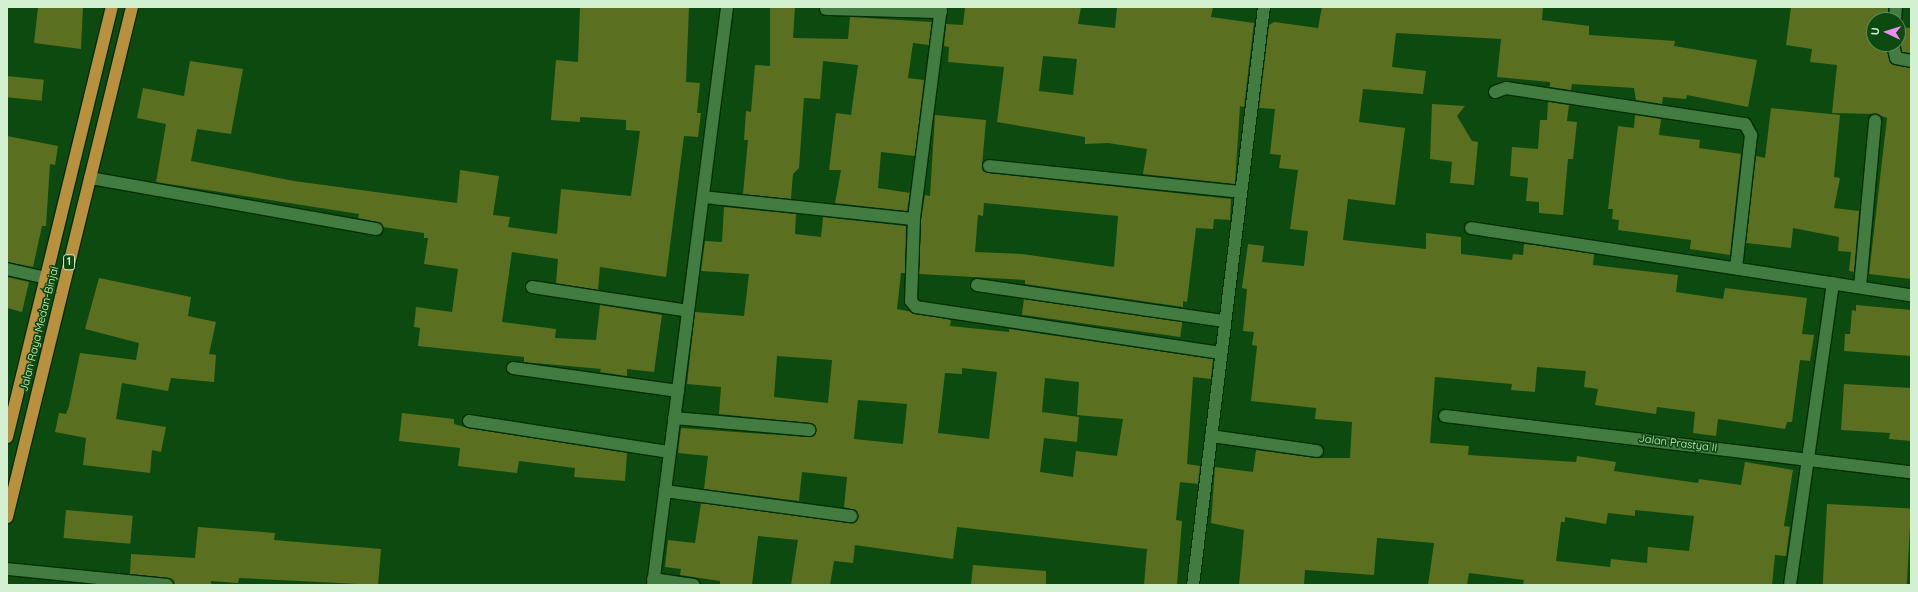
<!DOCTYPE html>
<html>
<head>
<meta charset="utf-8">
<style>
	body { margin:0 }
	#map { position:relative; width:1918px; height:592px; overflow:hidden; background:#0d4a0f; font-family:Quicksand,sans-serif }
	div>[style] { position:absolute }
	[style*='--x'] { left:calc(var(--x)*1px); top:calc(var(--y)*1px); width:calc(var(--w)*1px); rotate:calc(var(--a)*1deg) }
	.building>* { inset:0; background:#5a7020; transform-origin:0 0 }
	.roads { filter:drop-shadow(1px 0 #002d01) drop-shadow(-1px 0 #002d01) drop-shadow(0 1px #002d01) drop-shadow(0 -1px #002d01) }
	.street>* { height:12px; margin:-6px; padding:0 6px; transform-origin:6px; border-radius:6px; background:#437c41 }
	.highway>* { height:12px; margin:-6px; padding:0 6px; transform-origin:6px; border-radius:6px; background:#b8903e }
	span { translate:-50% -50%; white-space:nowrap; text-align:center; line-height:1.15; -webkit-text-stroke:3.5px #0d4a0f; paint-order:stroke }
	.shield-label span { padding:1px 3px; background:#0d4a0f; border:1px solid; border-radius:3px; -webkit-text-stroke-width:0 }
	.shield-label { font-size:10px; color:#d3f1d0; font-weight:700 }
	.street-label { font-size:11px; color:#d3f1d0 }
	.frame { position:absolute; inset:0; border:8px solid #d3f1d0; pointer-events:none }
	.north { position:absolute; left:1866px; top:12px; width:40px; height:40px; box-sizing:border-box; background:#0d4a0f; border:1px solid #5c8d5c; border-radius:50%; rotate:274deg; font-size:11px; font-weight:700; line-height:16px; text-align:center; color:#d3f1d0 }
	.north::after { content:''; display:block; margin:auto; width:14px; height:18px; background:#ed8cf9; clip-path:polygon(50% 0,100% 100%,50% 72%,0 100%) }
</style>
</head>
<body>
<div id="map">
	<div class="building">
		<div style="clip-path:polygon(38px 7px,83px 7px,81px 49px,34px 43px)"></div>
		<div style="clip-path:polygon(580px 7px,689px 7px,686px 82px,700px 83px,697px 113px,701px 113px,698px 137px,684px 136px,666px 277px,600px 267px,598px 290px,556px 283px,558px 259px,512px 252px,502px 322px,556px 329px,555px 338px,596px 340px,600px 305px,662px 315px,654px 372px,627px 369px,627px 376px,600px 372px,601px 369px,524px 362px,524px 357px,418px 346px,420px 328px,414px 327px,416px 307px,452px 312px,458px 269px,424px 264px,428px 238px,424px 238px,424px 233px,383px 227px,378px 222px,358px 218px,359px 214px,156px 182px,166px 124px,137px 118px,143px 88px,184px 96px,190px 61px,243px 69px,231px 134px,197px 129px,191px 161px,294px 181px,457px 203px,460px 170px,499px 176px,493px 215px,510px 217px,508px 227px,557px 234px,561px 189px,631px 196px,640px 131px,626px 130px,626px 120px,580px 117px,580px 122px,551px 120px,556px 60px,578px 62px)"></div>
		<div style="clip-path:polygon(770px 7px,795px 7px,793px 38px,848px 39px,850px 17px,932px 22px,929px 45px,913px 43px,908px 78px,924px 80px,915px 156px,881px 152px,878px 188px,910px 193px,907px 211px,835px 203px,841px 170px,829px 170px,836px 113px,851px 115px,858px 65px,823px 61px,820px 99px,804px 98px,799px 168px,793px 174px,791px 199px,743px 194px,748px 140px,744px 140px,746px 111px,751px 112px,755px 65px,770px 66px)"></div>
		<div style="clip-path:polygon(evenodd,965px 7px,1081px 7px,1078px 24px,1115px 28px,1117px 7px,1213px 7px,1211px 17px,1254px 23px,1244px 107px,1240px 106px,1235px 184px,1143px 174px,1147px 149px,1108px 143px,1085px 144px,1085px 137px,997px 122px,1004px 67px,948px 62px,949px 47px,944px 46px,946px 24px,963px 25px,965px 7px,1043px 56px,1077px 59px,1073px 95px,1039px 91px,1043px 56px)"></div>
		<div style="clip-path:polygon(evenodd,1322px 7px,1543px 7px,1542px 20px,1589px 26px,1589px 35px,1675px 41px,1674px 46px,1757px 60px,1748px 107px,1687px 95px,1686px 99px,1663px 97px,1662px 104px,1636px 100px,1634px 88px,1572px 84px,1571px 90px,1550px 87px,1550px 82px,1497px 77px,1501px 39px,1396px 33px,1392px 67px,1426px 71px,1423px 94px,1363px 89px,1359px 122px,1405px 128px,1395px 205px,1348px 199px,1343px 240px,1426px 249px,1426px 233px,1461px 237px,1461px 254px,1512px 260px,1513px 254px,1523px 255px,1524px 244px,1534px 245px,1594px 254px,1593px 265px,1678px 275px,1676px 292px,1723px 299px,1725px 288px,1807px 298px,1802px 334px,1814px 335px,1810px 361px,1800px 360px,1792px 422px,1787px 422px,1785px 429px,1718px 419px,1716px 436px,1693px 433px,1695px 412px,1657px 407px,1656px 414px,1595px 405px,1598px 389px,1584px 387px,1586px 371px,1537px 367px,1535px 392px,1511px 390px,1512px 384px,1435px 377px,1430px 443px,1469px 446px,1468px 455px,1576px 462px,1577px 456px,1616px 462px,1614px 471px,1698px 483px,1699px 479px,1741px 485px,1745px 462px,1793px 470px,1784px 526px,1790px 527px,1786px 556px,1775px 555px,1772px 585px,1523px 585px,1524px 580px,1469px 573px,1467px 585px,1428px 585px,1434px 543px,1377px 538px,1374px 575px,1305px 570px,1304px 585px,1239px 585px,1244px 530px,1211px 523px,1215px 467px,1253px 472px,1256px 450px,1316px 458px,1350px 458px,1352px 422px,1315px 419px,1316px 408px,1251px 401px,1257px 346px,1252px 345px,1254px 332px,1243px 331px,1247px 289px,1242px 288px,1248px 244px,1264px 246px,1262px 262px,1304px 266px,1308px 231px,1290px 229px,1298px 170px,1279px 168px,1281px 155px,1270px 154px,1275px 109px,1259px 108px,1269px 25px,1274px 22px,1318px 28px,1322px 7px,1635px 510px,1694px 516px,1689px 551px,1648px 547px,1647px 563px,1611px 559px,1610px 567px,1556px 561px,1561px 522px,1565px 522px,1565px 517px,1606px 524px,1608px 513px,1635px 516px,1635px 510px)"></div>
		<div style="clip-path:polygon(1791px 7px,1888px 7px,1888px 20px,1874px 20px,1874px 44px,1886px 44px,1891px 64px,1911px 68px,1911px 279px,1869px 274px,1887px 118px,1876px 114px,1832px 113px,1837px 65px,1810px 62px,1812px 49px,1786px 45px)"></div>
		<div style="clip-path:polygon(1898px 27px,1911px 28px,1911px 53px,1902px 52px)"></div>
		<div style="left:7px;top:76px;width:37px;height:21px;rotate:6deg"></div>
		<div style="clip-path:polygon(1548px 102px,1569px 105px,1567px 121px,1577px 122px,1573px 159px,1568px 159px,1563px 215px,1539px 213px,1539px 202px,1526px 201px,1528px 178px,1510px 176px,1512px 147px,1538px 149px,1540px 120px,1547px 120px)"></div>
		<div style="clip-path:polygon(1432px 104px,1465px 106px,1457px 116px,1472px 141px,1478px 142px,1474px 185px,1450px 183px,1452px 162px,1430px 159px)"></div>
		<div style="clip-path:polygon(1771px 108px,1840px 115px,1834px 177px,1840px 178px,1834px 208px,1859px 211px,1854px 272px,1849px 271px,1851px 252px,1838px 251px,1839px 237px,1793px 228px,1791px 248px,1746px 243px,1756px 156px,1765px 158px)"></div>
		<div style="clip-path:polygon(evenodd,935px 115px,986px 120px,982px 166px,988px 173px,1231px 199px,1230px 220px,1214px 219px,1213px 229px,1196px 228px,1187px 302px,1183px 301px,1183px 307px,1025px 284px,1025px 280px,919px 274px,921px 220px,925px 195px,930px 196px,935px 115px,984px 203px,1118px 216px,1114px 267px,1022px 254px,975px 252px,978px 215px,983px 216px,984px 203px)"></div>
		<div style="clip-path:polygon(1635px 115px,1661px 119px,1659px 135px,1700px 140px,1699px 148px,1741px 154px,1730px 255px,1690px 249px,1691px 240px,1618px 230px,1619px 220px,1612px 219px,1613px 209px,1608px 209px,1618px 126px,1634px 128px)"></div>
		<div style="clip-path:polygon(7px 136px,58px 146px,55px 165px,50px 164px,46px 226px,42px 226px,33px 267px,7px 262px)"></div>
		<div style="clip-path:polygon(evenodd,724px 207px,796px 214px,795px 234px,821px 237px,823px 217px,906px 226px,905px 273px,901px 273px,897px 309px,951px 320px,950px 326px,1009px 332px,1009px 329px,1213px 359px,1211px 379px,1193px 377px,1187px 464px,1200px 466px,1198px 484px,1180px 482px,1176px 520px,1182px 521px,1177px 585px,1144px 585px,1147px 549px,957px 527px,953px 559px,855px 545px,853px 563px,834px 561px,830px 585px,791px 585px,798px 540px,758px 536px,752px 585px,720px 585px,720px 581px,680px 575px,681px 569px,665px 567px,668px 540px,695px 543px,701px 503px,850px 523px,858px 517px,855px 510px,844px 507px,847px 477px,802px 472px,799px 501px,704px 489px,708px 456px,678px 453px,681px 428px,808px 437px,816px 431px,810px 423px,719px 414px,721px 387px,687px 384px,695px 312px,744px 316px,749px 274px,701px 271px,705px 241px,722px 242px,724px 207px,777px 356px,832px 360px,828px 403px,774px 397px,777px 356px,724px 207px,962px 368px,997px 372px,989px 439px,938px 433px,945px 373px,962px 374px,962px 368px,724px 207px,1045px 378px,1079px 382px,1077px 415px,1123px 419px,1117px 456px,1076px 451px,1073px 477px,1040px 472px,1044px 438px,1077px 442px,1079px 417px,1042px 412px,1045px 378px,724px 207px,858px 400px,907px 404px,903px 444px,854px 439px,858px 400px)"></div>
		<div style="clip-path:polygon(7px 277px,29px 282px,22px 312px,7px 308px)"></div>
		<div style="clip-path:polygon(99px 278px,191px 297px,188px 316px,216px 322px,209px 354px,216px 355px,214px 382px,171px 378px,168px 391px,122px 383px,116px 419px,166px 427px,161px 452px,152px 450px,150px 473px,83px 465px,86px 438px,55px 432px,59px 413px,66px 414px,69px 406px,80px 353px,136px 360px,139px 343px,85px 329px)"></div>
		<div style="left:1024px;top:299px;width:160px;height:16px;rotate:8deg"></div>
		<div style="clip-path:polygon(1856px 305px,1911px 310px,1911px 356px,1844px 351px,1845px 334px,1850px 334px,1852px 310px,1856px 311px)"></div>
		<div style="clip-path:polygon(1844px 384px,1911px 388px,1911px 441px,1889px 439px,1890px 433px,1841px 430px)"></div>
		<div style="clip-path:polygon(402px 413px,454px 419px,454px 424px,468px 428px,627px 453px,625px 481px,574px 477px,575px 468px,519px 461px,517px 473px,458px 466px,460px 448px,399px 441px)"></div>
		<div style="left:1827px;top:504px;width:84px;height:81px;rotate:3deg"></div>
		<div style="left:66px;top:510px;width:67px;height:28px;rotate:5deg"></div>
		<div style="clip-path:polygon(198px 527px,275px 533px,274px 540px,381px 549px,378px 585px,239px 578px,238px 583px,211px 581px,211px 585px,174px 585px,168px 578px,130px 574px,131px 554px,195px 558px)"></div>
		<div style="clip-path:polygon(973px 565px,1046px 571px,1046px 585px,971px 585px)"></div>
	</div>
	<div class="roads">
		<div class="street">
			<div style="--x:941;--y:7;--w:214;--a:97.3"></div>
			<div style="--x:914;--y:219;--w:82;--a:92.1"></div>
			<div style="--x:911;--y:301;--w:8;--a:50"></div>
			<div style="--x:916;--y:307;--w:308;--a:8.6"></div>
			<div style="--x:826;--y:9;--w:115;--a:1.5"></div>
			<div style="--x:1895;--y:20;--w:13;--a:-86"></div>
			<div style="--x:1893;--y:44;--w:14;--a:78"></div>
			<div style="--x:1896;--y:58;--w:15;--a:11"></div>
			<div style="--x:1495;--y:92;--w:12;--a:-20"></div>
			<div style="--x:1506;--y:88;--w:242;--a:8.6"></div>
			<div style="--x:1745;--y:124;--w:13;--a:61"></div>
			<div style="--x:1751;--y:135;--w:134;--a:96.4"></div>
			<div style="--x:989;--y:166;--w:253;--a:5.9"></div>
			<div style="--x:90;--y:178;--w:291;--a:10.1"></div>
			<div style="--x:703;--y:197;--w:212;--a:6"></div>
			<div style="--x:1471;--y:228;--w:445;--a:8.7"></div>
			<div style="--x:7;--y:269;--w:39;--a:13"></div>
			<div style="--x:977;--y:285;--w:250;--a:8.3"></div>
			<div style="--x:532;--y:287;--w:158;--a:8.7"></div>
			<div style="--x:1860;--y:287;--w:167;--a:-84.8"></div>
			<div style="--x:513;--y:368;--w:167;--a:7.9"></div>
			<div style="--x:1445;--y:416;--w:469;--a:6.9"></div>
			<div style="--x:674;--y:418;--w:136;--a:5.1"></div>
			<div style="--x:469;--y:421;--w:203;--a:8.8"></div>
			<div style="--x:1211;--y:436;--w:107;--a:8.1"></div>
			<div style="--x:665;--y:491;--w:188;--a:7.7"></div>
			<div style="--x:7;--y:569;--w:161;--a:5.7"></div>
			<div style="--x:653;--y:579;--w:41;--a:8.3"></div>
			<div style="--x:653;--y:585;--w:583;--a:-82.7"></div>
			<div style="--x:1193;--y:585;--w:582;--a:-83"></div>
			<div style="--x:1790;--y:585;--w:305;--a:-81.9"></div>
		</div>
		<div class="highway">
			<div style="--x:7;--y:437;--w:443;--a:-76.3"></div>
			<div style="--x:7;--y:517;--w:525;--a:-76.23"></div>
		</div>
	</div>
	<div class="shield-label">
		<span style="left:69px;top:262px">1</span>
	</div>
	<div class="street-label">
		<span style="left:39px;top:329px;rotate:-76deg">Jalan Raya Medan-Binjai</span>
		<span style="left:1678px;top:443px;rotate:7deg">Jalan Prastya II</span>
	</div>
	<div class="frame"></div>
	<div class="north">U</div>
</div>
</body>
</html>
